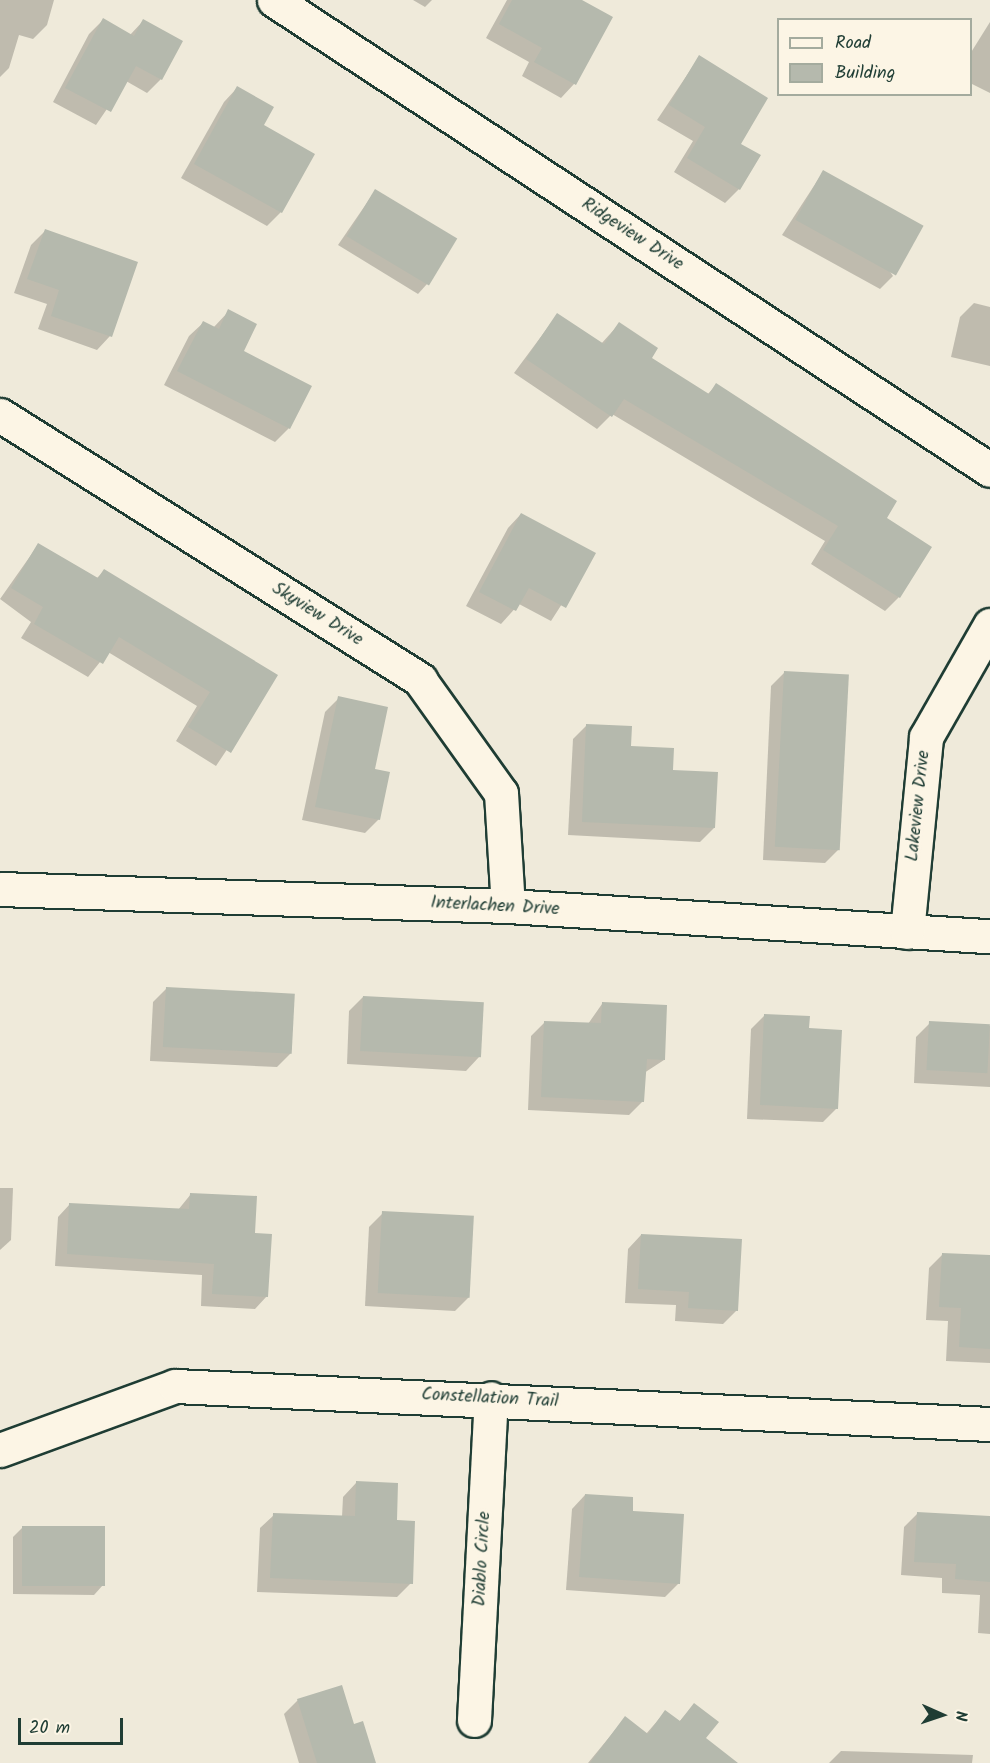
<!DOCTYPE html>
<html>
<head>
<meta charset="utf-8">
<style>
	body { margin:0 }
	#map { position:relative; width:990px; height:1763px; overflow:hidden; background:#efeada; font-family:Kalam,sans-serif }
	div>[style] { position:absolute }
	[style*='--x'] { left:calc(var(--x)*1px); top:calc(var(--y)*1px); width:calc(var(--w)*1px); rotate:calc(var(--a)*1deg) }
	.shadow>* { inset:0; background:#0003 }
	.building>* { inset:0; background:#b5b9ad; transform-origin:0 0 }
	.roads { filter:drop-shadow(2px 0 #1f3d34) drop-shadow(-2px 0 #1f3d34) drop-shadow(0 2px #1f3d34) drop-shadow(0 -2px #1f3d34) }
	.minor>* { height:33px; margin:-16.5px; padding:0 16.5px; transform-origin:16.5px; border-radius:16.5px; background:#fcf5e5 }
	span { translate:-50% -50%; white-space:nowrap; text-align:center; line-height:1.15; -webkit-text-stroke:6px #fcf5e5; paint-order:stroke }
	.street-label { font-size:18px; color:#1f3d34 }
	.legend { position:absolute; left:777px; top:18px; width:195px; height:78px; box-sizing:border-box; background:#fcf5e5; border:2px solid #a4ab9e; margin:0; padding:8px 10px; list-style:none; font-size:18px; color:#1f3d34 }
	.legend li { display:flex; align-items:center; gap:12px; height:30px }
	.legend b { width:30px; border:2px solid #a4ab9e }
	.north { position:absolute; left:912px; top:1685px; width:60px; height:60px; -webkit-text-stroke:4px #fcf5e5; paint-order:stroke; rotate:93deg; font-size:16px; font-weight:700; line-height:24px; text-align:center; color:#1f3d34 }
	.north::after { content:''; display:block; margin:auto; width:21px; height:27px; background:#1f3d34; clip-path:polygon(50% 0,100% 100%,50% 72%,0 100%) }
	.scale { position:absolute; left:18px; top:1718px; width:105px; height:27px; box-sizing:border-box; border:3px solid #1f3d34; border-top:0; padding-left:8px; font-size:18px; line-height:21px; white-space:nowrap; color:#1f3d34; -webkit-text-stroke:4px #fcf5e5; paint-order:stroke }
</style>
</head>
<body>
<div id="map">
	<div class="shadow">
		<div style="clip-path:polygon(0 0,54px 0,47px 25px,33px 39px,19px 35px,9px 68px,0 77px)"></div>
		<div style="clip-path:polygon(413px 0,432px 0,425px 7px)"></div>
		<div style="clip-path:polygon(507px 0,579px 0,611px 18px,574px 84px,561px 98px,522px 76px,529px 62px,486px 38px)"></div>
		<div style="clip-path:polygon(103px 20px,130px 35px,143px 21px,161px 79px,147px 93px,126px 81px,96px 125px,53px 102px,89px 34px)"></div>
		<div style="clip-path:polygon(990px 22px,990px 93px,970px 83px,970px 54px)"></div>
		<div style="clip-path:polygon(699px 57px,739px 144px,739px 189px,725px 203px,674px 172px,693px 141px,657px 120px)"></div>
		<div style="clip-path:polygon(237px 88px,262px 126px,281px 212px,267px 226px,181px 178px,224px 102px)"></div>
		<div style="clip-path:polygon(823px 172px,893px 276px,880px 289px,782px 235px)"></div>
		<div style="clip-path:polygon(375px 191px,427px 284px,418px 294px,338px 245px)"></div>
		<div style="clip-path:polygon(45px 231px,110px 336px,97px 350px,38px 329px,47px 304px,14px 293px,31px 245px)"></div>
		<div style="clip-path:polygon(974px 303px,990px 307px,990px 366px,951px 357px,960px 317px)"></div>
		<div style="clip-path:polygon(229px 311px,242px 352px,289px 428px,275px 442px,164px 385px,189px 336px,203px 323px,213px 328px)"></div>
		<div style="clip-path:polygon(557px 315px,601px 344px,619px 324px,649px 359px,707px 395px,716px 385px,884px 518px,930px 547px,899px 597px,885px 611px,811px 564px,825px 541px,612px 414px,597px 429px,514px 373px)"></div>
		<div style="clip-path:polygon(521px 514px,594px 554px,551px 621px,519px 604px,501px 624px,466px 606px,508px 528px)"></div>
		<div style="clip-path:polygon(38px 545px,96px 579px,104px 571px,276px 676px,216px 766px,176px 741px,197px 706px,108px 652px,88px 677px,21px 638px,31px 622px,0 599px)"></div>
		<div style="clip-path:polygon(785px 672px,839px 849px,825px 863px,763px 860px,771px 686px)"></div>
		<div style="clip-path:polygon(339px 698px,373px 770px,379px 819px,365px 833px,302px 820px,325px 712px)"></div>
		<div style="clip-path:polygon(587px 725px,671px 771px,714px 828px,700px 842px,568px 835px,573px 739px)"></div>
		<div style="clip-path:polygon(167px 988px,291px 1053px,277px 1067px,150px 1061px,153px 1002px)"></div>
		<div style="clip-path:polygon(363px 997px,479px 1057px,466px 1071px,347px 1064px,349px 1011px)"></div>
		<div style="clip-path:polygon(602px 1004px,664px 1060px,644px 1073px,643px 1101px,629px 1115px,528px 1110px,531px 1036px,545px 1022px,588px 1024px)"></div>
		<div style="clip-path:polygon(765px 1015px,808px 1030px,837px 1108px,823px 1122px,747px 1119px,751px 1029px)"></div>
		<div style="clip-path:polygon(930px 1023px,990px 1026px,990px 1087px,914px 1083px,916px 1037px)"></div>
		<div style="clip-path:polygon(0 1188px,13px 1188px,11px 1240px,0 1250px)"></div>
		<div style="clip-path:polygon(191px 1194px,254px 1235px,267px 1296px,255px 1309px,201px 1306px,202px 1275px,55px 1266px,58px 1217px,70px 1204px,178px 1210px)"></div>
		<div style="clip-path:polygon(383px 1213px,469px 1297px,455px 1311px,365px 1306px,369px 1227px)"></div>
		<div style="clip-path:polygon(641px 1235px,737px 1310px,723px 1324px,675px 1321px,676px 1305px,625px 1303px,628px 1249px)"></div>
		<div style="clip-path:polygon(943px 1254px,990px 1257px,990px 1363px,946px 1361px,948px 1321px,926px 1320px,929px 1268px)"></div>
		<div style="clip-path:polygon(356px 1483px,395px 1521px,411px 1583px,397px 1597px,257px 1592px,260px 1528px,274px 1515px,342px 1517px,343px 1497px)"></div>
		<div style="clip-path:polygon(585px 1495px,679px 1583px,665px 1597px,566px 1590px,572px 1509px)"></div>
		<div style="clip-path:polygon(918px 1513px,990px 1517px,990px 1634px,978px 1633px,980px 1595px,942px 1593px,942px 1578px,901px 1575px,904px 1527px)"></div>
		<div style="clip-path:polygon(23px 1527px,103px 1585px,94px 1595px,13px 1594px,13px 1537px)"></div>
		<div style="clip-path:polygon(298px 1700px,353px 1726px,374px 1763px,299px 1763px,284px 1714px)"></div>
		<div style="clip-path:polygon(694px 1705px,711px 1763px,588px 1763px,625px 1718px,646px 1734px,665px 1712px,679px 1722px)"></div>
		<div style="clip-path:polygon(841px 1751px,973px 1755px,972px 1763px,829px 1763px)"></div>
	</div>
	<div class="building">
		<div style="clip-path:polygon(512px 0,582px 0,613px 17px,576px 85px,534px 62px,542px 48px,499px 24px)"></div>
		<div style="clip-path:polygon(103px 18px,134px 36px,143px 19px,183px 41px,162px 80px,136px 66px,111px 112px,65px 88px)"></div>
		<div style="clip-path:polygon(699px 55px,768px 98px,741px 144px,761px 155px,740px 190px,687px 158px,705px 127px,669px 105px)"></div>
		<div style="clip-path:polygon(237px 86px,274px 107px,264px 125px,315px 154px,282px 213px,194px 164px)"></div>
		<div style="left:823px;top:170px;width:115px;height:57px;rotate:29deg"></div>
		<div style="left:375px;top:189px;width:96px;height:55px;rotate:31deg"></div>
		<div style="clip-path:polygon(45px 229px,138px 262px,112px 337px,51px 316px,59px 290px,27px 279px)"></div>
		<div style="clip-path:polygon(228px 309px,257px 324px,244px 351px,312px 386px,290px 429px,177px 371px,203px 321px,219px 329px)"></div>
		<div style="clip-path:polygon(557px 313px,604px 344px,619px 322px,658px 348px,652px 358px,709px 394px,716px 383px,897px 501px,887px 518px,932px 547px,900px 598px,823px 550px,838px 526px,624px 399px,612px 417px,526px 359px)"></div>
		<div style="clip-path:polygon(521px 513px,596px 553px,566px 608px,529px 588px,516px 611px,479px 592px)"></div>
		<div style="clip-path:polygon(38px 543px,98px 578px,104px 569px,278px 675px,231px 753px,188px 727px,210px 692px,119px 637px,103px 664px,34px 624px,43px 607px,11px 588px)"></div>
		<div style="left:784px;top:671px;width:65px;height:176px;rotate:3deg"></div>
		<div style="clip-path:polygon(338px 696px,388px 707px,375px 769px,390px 772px,380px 820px,315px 807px)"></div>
		<div style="clip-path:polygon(586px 724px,632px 726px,631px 746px,674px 748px,673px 770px,718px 772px,715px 828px,582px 822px)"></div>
		<div style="left:166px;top:987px;width:129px;height:60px;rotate:3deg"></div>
		<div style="left:363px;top:996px;width:121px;height:55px;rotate:3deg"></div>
		<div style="clip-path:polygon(602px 1002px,667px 1005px,665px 1060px,647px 1059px,644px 1102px,541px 1097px,544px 1021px,601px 1023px)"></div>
		<div style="clip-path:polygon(764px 1014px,810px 1016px,809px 1028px,842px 1030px,838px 1109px,760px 1105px)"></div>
		<div style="left:929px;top:1021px;width:61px;height:49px;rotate:3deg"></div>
		<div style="clip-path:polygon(190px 1193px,257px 1196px,255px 1233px,272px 1234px,268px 1297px,212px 1294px,214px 1264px,67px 1254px,69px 1203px,189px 1209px)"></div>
		<div style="left:382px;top:1211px;width:92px;height:82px;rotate:3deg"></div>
		<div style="clip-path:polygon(641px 1234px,742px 1239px,738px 1311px,688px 1308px,689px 1292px,638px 1289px)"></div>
		<div style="clip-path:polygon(942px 1253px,990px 1255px,990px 1349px,959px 1347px,961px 1308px,939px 1307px)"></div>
		<div style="clip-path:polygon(356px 1481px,398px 1483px,397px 1520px,415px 1521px,413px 1584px,270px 1578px,273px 1513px,355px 1516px)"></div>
		<div style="clip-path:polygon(585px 1494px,633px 1497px,633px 1511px,684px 1514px,680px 1584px,579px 1577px)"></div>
		<div style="clip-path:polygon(917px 1512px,990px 1516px,990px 1582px,955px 1579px,956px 1564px,914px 1562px)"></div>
		<div style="left:22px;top:1526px;width:83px;height:60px"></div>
		<div style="clip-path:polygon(342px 1685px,354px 1724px,363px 1721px,376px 1763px,317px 1763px,297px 1699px)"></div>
		<div style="clip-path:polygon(694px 1703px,719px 1722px,706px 1738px,738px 1763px,590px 1763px,625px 1716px,648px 1734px,665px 1710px,680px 1721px)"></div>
	</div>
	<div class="roads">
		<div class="minor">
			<div style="--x:274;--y:0;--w:856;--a:33.28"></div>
			<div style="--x:0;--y:415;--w:497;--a:32.2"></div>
			<div style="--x:420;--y:680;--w:139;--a:54.4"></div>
			<div style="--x:501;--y:793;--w:113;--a:86.5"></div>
			<div style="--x:0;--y:889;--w:508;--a:1.92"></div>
			<div style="--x:508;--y:906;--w:483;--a:3.6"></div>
			<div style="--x:907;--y:932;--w:196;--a:-84.4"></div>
			<div style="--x:926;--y:737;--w:129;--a:-60.3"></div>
			<div style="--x:0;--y:1450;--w:186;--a:-20.1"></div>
			<div style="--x:175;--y:1386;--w:816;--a:2.67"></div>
			<div style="--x:474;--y:1720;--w:322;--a:-87"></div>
		</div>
	</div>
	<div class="street-label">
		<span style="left:632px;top:235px;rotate:33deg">Ridgeview Drive</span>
		<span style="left:317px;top:615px;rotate:32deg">Skyview Drive</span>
		<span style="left:919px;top:806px;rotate:-84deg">Lakeview Drive</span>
		<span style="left:495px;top:907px;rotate:3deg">Interlachen Drive</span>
		<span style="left:490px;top:1399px;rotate:3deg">Constellation Trail</span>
		<span style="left:483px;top:1559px;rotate:-87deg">Diablo Circle</span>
	</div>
	<ul class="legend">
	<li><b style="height:8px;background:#fcf5e5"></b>Road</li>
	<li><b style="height:16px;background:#b5b9ad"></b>Building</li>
	</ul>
	<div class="north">N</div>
	<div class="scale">20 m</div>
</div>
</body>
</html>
